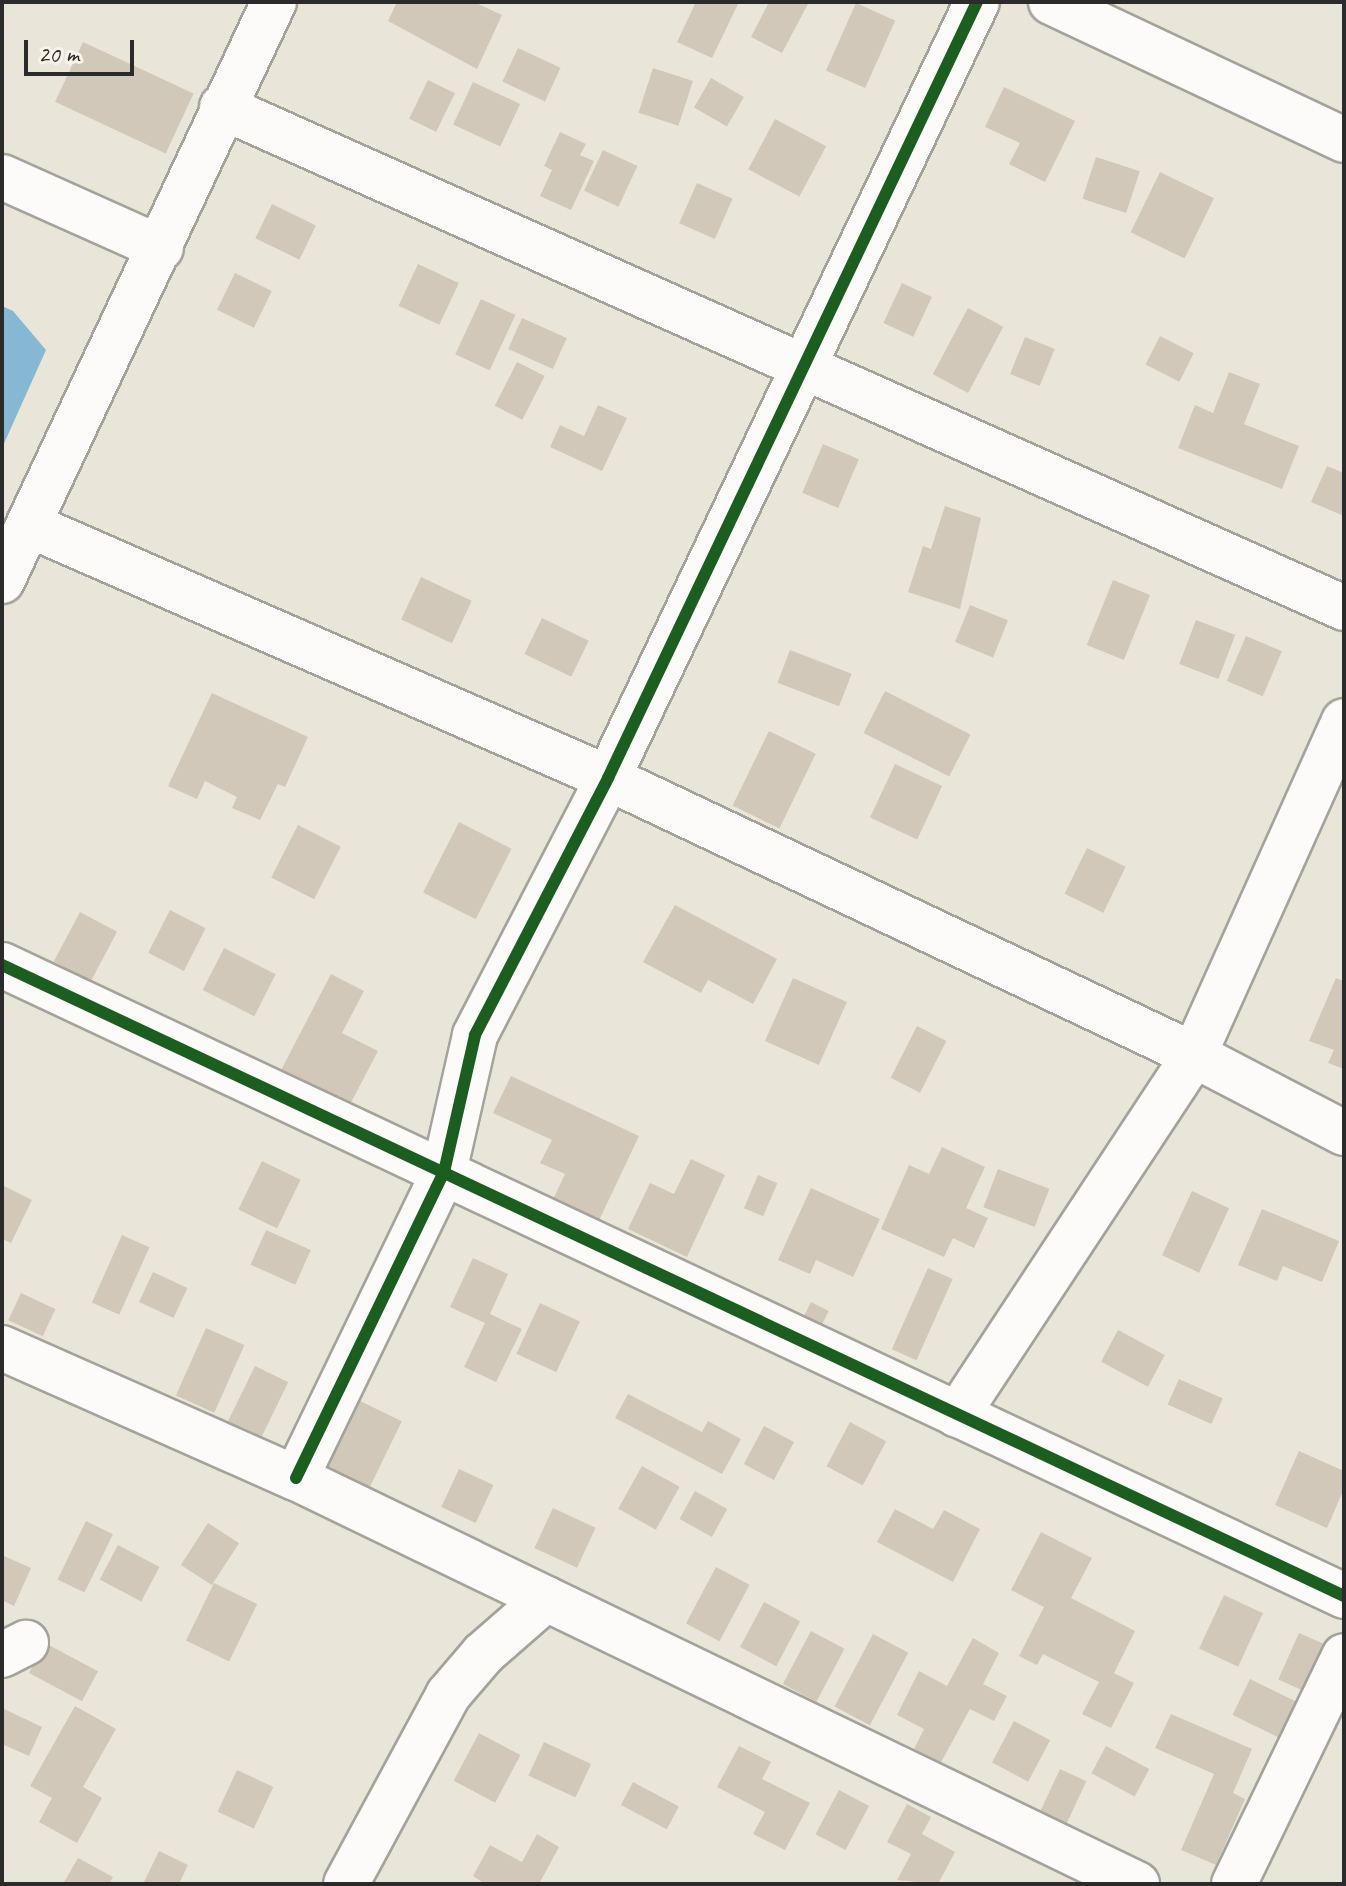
<!DOCTYPE html>
<html>
<head>
<meta charset="utf-8">
<style>
	body { margin:0 }
	#map { position:relative; width:1346px; height:1886px; overflow:hidden; background:#e9e6d9; font-family:Caveat,sans-serif }
	div>[style] { position:absolute }
	[style*='--x'] { left:calc(var(--x)*1px); top:calc(var(--y)*1px); width:calc(var(--w)*1px); rotate:calc(var(--a)*1deg) }
	.water>* { inset:0; background:#86b8d4 }
	.building>* { inset:0; background:#d1c8b9; transform-origin:0 0 }
	.roads { filter:drop-shadow(2px 0 #a4a39b) drop-shadow(-2px 0 #a4a39b) drop-shadow(0 2px #a4a39b) drop-shadow(0 -2px #a4a39b) }
	.minor>* { height:44px; margin:-22px; padding:0 22px; transform-origin:22px; border-radius:22px; background:#fcfbf9 }
	.cycleway>* { height:12px; margin:-6px; padding:0 6px; transform-origin:6px; border-radius:6px; background:#1b5e20 }
	span { translate:-50% -50%; white-space:nowrap; text-align:center; line-height:1.15; -webkit-text-stroke:7px #f7f3e8; paint-order:stroke }
	.frame { position:absolute; inset:0; border:4px solid #2b2b2b; pointer-events:none }
	.scale { position:absolute; left:24px; top:40px; width:110px; height:36px; box-sizing:border-box; border:4px solid #2b2b2b; border-top:0; padding-left:10px; font-size:24px; line-height:28px; white-space:nowrap; color:#2b2b2b; -webkit-text-stroke:6px #f7f3e8; paint-order:stroke }
</style>
</head>
<body>
<div id="map">
	<div class="water">
		<div style="clip-path:polygon(2px 306px,13px 311px,46px 350px,2px 448px)"></div>
	</div>
	<div class="building">
		<div style="clip-path:polygon(397px 2px,474px 2px,502px 15px,477px 69px,388px 21px)"></div>
		<div style="clip-path:polygon(696px 2px,739px 2px,712px 58px,677px 42px)"></div>
		<div style="clip-path:polygon(769px 2px,809px 2px,782px 53px,751px 37px)"></div>
		<div style="left:856px;top:3px;width:43px;height:74px;rotate:24deg"></div>
		<div style="left:83px;top:42px;width:122px;height:66px;rotate:25deg"></div>
		<div style="left:518px;top:48px;width:47px;height:37px;rotate:25deg"></div>
		<div style="left:653px;top:68px;width:42px;height:47px;rotate:18deg"></div>
		<div style="left:711px;top:78px;width:38px;height:34px;rotate:30deg"></div>
		<div style="left:428px;top:80px;width:30px;height:43px;rotate:26deg"></div>
		<div style="left:473px;top:82px;width:52px;height:47px;rotate:25deg"></div>
		<div style="clip-path:polygon(1004px 87px,1075px 121px,1045px 182px,1009px 164px,1020px 143px,985px 127px)"></div>
		<div style="left:775px;top:119px;width:58px;height:57px;rotate:28deg"></div>
		<div style="clip-path:polygon(560px 132px,586px 144px,580px 155px,594px 161px,571px 210px,540px 196px,552px 170px,544px 166px)"></div>
		<div style="left:603px;top:150px;width:38px;height:45px;rotate:25deg"></div>
		<div style="left:1096px;top:157px;width:46px;height:44px;rotate:18deg"></div>
		<div style="left:1160px;top:172px;width:60px;height:67px;rotate:26deg"></div>
		<div style="left:697px;top:183px;width:39px;height:44px;rotate:24deg"></div>
		<div style="left:272px;top:204px;width:49px;height:38px;rotate:26deg"></div>
		<div style="left:418px;top:264px;width:45px;height:46px;rotate:25deg"></div>
		<div style="left:235px;top:273px;width:41px;height:41px;rotate:26deg"></div>
		<div style="left:902px;top:283px;width:33px;height:44px;rotate:25deg"></div>
		<div style="left:481px;top:299px;width:38px;height:61px;rotate:25deg"></div>
		<div style="left:968px;top:308px;width:40px;height:75px;rotate:28deg"></div>
		<div style="left:522px;top:318px;width:49px;height:34px;rotate:24deg"></div>
		<div style="left:1160px;top:336px;width:38px;height:32px;rotate:27deg"></div>
		<div style="left:1025px;top:337px;width:32px;height:40px;rotate:22deg"></div>
		<div style="left:517px;top:362px;width:31px;height:49px;rotate:27deg"></div>
		<div style="clip-path:polygon(1229px 372px,1260px 384px,1244px 424px,1299px 446px,1282px 489px,1178px 448px,1195px 405px,1213px 413px)"></div>
		<div style="clip-path:polygon(598px 405px,627px 418px,602px 471px,550px 447px,560px 425px,584px 436px)"></div>
		<div style="left:823px;top:444px;width:39px;height:53px;rotate:23deg"></div>
		<div style="clip-path:polygon(1327px 466px,1344px 473px,1344px 516px,1311px 502px)"></div>
		<div style="clip-path:polygon(945px 506px,981px 518px,960px 609px,908px 592px,923px 546px,931px 549px)"></div>
		<div style="left:421px;top:577px;width:56px;height:47px;rotate:25deg"></div>
		<div style="left:1113px;top:580px;width:40px;height:70px;rotate:22deg"></div>
		<div style="left:970px;top:605px;width:41px;height:40px;rotate:22deg"></div>
		<div style="left:542px;top:618px;width:52px;height:40px;rotate:26deg"></div>
		<div style="left:1196px;top:620px;width:42px;height:47px;rotate:21deg"></div>
		<div style="left:1246px;top:636px;width:39px;height:49px;rotate:23deg"></div>
		<div style="left:790px;top:650px;width:66px;height:35px;rotate:21deg"></div>
		<div style="left:885px;top:691px;width:96px;height:47px;rotate:27deg"></div>
		<div style="clip-path:polygon(212px 693px,308px 737px,285px 787px,278px 784px,260px 820px,232px 808px,237px 797px,205px 781px,197px 799px,168px 786px)"></div>
		<div style="left:769px;top:731px;width:52px;height:83px;rotate:26deg"></div>
		<div style="left:895px;top:764px;width:52px;height:59px;rotate:25deg"></div>
		<div style="left:459px;top:822px;width:59px;height:79px;rotate:27deg"></div>
		<div style="left:298px;top:825px;width:48px;height:59px;rotate:27deg"></div>
		<div style="left:1087px;top:848px;width:43px;height:51px;rotate:26deg"></div>
		<div style="clip-path:polygon(675px 905px,777px 959px,753px 1004px,708px 980px,701px 993px,643px 962px)"></div>
		<div style="left:170px;top:910px;width:40px;height:48px;rotate:27deg"></div>
		<div style="left:80px;top:912px;width:42px;height:56px;rotate:28deg"></div>
		<div style="left:224px;top:948px;width:58px;height:47px;rotate:27deg"></div>
		<div style="clip-path:polygon(331px 974px,364px 991px,342px 1033px,378px 1051px,344px 1116px,279px 1074px)"></div>
		<div style="left:793px;top:978px;width:59px;height:69px;rotate:24deg"></div>
		<div style="clip-path:polygon(1336px 978px,1344px 981px,1344px 1069px,1328px 1063px,1334px 1050px,1309px 1041px)"></div>
		<div style="left:917px;top:1026px;width:33px;height:58px;rotate:27deg"></div>
		<div style="clip-path:polygon(511px 1076px,639px 1136px,594px 1231px,548px 1210px,565px 1174px,540px 1163px,552px 1140px,493px 1113px)"></div>
		<div style="clip-path:polygon(942px 1147px,985px 1167px,966px 1208px,988px 1218px,974px 1248px,953px 1238px,944px 1257px,881px 1229px,909px 1165px,929px 1174px)"></div>
		<div style="clip-path:polygon(691px 1159px,725px 1175px,687px 1257px,628px 1229px,650px 1183px,674px 1194px)"></div>
		<div style="left:262px;top:1161px;width:43px;height:54px;rotate:26deg"></div>
		<div style="left:998px;top:1169px;width:55px;height:41px;rotate:21deg"></div>
		<div style="left:758px;top:1175px;width:21px;height:36px;rotate:23deg"></div>
		<div style="clip-path:polygon(2px 1185px,32px 1200px,11px 1243px,2px 1239px)"></div>
		<div style="clip-path:polygon(811px 1188px,880px 1219px,853px 1277px,816px 1260px,810px 1274px,778px 1260px)"></div>
		<div style="left:1192px;top:1191px;width:41px;height:71px;rotate:25deg"></div>
		<div style="clip-path:polygon(1262px 1209px,1339px 1241px,1322px 1282px,1283px 1266px,1277px 1281px,1238px 1265px)"></div>
		<div style="left:266px;top:1230px;width:49px;height:38px;rotate:24deg"></div>
		<div style="left:122px;top:1235px;width:30px;height:74px;rotate:24deg"></div>
		<div style="clip-path:polygon(473px 1258px,508px 1274px,490px 1314px,522px 1329px,496px 1382px,464px 1367px,485px 1323px,450px 1307px)"></div>
		<div style="left:928px;top:1268px;width:27px;height:89px;rotate:24deg"></div>
		<div style="left:153px;top:1272px;width:38px;height:33px;rotate:25deg"></div>
		<div style="left:21px;top:1293px;width:38px;height:30px;rotate:25deg"></div>
		<div style="left:811px;top:1302px;width:20px;height:28px;rotate:27deg"></div>
		<div style="left:540px;top:1303px;width:44px;height:56px;rotate:25deg"></div>
		<div style="left:206px;top:1328px;width:42px;height:74px;rotate:24deg"></div>
		<div style="left:1118px;top:1330px;width:53px;height:36px;rotate:28deg"></div>
		<div style="left:255px;top:1366px;width:37px;height:68px;rotate:26deg"></div>
		<div style="left:1179px;top:1379px;width:48px;height:28px;rotate:24deg"></div>
		<div style="clip-path:polygon(628px 1394px,702px 1432px,708px 1421px,741px 1439px,722px 1474px,615px 1418px)"></div>
		<div style="left:356px;top:1399px;width:51px;height:94px;rotate:26deg"></div>
		<div style="left:850px;top:1422px;width:41px;height:50px;rotate:28deg"></div>
		<div style="left:764px;top:1426px;width:34px;height:43px;rotate:28deg"></div>
		<div style="clip-path:polygon(1299px 1451px,1344px 1471px,1344px 1489px,1327px 1528px,1275px 1505px)"></div>
		<div style="left:642px;top:1466px;width:43px;height:49px;rotate:29deg"></div>
		<div style="left:459px;top:1469px;width:38px;height:42px;rotate:25deg"></div>
		<div style="left:695px;top:1491px;width:37px;height:32px;rotate:29deg"></div>
		<div style="left:553px;top:1508px;width:47px;height:44px;rotate:25deg"></div>
		<div style="clip-path:polygon(895px 1509px,933px 1529px,944px 1510px,980px 1529px,953px 1582px,877px 1542px)"></div>
		<div style="left:86px;top:1521px;width:30px;height:65px;rotate:26deg"></div>
		<div style="left:208px;top:1523px;width:37px;height:50px;rotate:33deg"></div>
		<div style="clip-path:polygon(1041px 1532px,1092px 1558px,1071px 1598px,1135px 1631px,1114px 1673px,1134px 1683px,1111px 1728px,1082px 1714px,1099px 1682px,1043px 1654px,1037px 1665px,1019px 1656px,1044px 1607px,1011px 1590px)"></div>
		<div style="left:118px;top:1545px;width:47px;height:39px;rotate:28deg"></div>
		<div style="clip-path:polygon(2px 1555px,31px 1568px,14px 1606px,2px 1600px)"></div>
		<div style="left:716px;top:1567px;width:38px;height:64px;rotate:28deg"></div>
		<div style="left:214px;top:1583px;width:48px;height:64px;rotate:26deg"></div>
		<div style="left:1224px;top:1595px;width:43px;height:59px;rotate:25deg"></div>
		<div style="left:764px;top:1602px;width:41px;height:51px;rotate:28deg"></div>
		<div style="left:811px;top:1631px;width:38px;height:60px;rotate:28deg"></div>
		<div style="left:1299px;top:1633px;width:39px;height:51px;rotate:24deg"></div>
		<div style="left:873px;top:1634px;width:40px;height:82px;rotate:28deg"></div>
		<div style="clip-path:polygon(973px 1638px,999px 1653px,983px 1684px,1007px 1696px,994px 1721px,970px 1709px,939px 1766px,912px 1753px,924px 1729px,897px 1715px,919px 1671px,947px 1686px)"></div>
		<div style="left:45px;top:1643px;width:60px;height:34px;rotate:28deg"></div>
		<div style="left:1250px;top:1679px;width:58px;height:40px;rotate:26deg"></div>
		<div style="clip-path:polygon(75px 1706px,116px 1729px,83px 1787px,102px 1798px,77px 1843px,39px 1822px,52px 1798px,30px 1786px)"></div>
		<div style="clip-path:polygon(2px 1708px,42px 1727px,29px 1756px,2px 1744px)"></div>
		<div style="clip-path:polygon(1171px 1714px,1252px 1749px,1233px 1793px,1245px 1799px,1216px 1865px,1181px 1850px,1214px 1774px,1155px 1748px)"></div>
		<div style="left:1014px;top:1721px;width:41px;height:47px;rotate:28deg"></div>
		<div style="left:479px;top:1733px;width:47px;height:54px;rotate:28deg"></div>
		<div style="left:544px;top:1742px;width:52px;height:37px;rotate:25deg"></div>
		<div style="clip-path:polygon(739px 1746px,771px 1762px,762px 1779px,810px 1803px,785px 1850px,753px 1834px,765px 1812px,717px 1787px)"></div>
		<div style="left:1106px;top:1746px;width:49px;height:31px;rotate:28deg"></div>
		<div style="left:1060px;top:1769px;width:29px;height:48px;rotate:25deg"></div>
		<div style="left:237px;top:1770px;width:40px;height:46px;rotate:25deg"></div>
		<div style="left:633px;top:1782px;width:52px;height:26px;rotate:28deg"></div>
		<div style="left:839px;top:1790px;width:34px;height:50px;rotate:28deg"></div>
		<div style="clip-path:polygon(907px 1804px,931px 1817px,922px 1834px,955px 1852px,938px 1884px,897px 1880px,911px 1854px,887px 1842px)"></div>
		<div style="clip-path:polygon(537px 1834px,559px 1847px,539px 1884px,485px 1884px,473px 1876px,490px 1845px,522px 1862px)"></div>
		<div style="clip-path:polygon(159px 1851px,188px 1865px,179px 1884px,143px 1884px)"></div>
		<div style="clip-path:polygon(78px 1858px,113px 1877px,109px 1884px,63px 1884px)"></div>
	</div>
	<div class="roads">
		<div class="minor">
			<div style="--x:1051;--y:2;--w:324;--a:25.2"></div>
			<div style="--x:222;--y:107;--w:1229;--a:24.06"></div>
			<div style="--x:2;--y:177;--w:174;--a:24.1"></div>
			<div style="--x:29;--y:525;--w:632;--a:23.6"></div>
			<div style="--x:608;--y:778;--w:648;--a:25.3"></div>
			<div style="--x:1194;--y:1055;--w:169;--a:27.5"></div>
			<div style="--x:2;--y:581;--w:640;--a:-64.84"></div>
			<div style="--x:2;--y:965;--w:1483;--a:25.18"></div>
			<div style="--x:2;--y:1348;--w:321;--a:23.9"></div>
			<div style="--x:296;--y:1478;--w:934;--a:25.77"></div>
			<div style="--x:957;--y:1415;--w:431;--a:-56.6"></div>
			<div style="--x:1194;--y:1055;--w:366;--a:-65.8"></div>
			<div style="--x:296;--y:1478;--w:340;--a:-64.2"></div>
			<div style="--x:444;--y:1172;--w:140;--a:-77.2"></div>
			<div style="--x:475;--y:1035;--w:289;--a:-62.6"></div>
			<div style="--x:608;--y:778;--w:859;--a:-64.57"></div>
			<div style="--x:2;--y:1655;--w:27;--a:-27"></div>
			<div style="--x:346;--y:1884;--w:215;--a:-61.6"></div>
			<div style="--x:448;--y:1695;--w:54;--a:-49.5"></div>
			<div style="--x:483;--y:1654;--w:84;--a:-41.1"></div>
			<div style="--x:1234;--y:1884;--w:253;--a:-64.2"></div>
		</div>
	</div>
	<div class="cycleway">
		<div style="--x:2;--y:965;--w:1483;--a:25.18"></div>
		<div style="--x:296;--y:1478;--w:340;--a:-64.2"></div>
		<div style="--x:444;--y:1172;--w:140;--a:-77.2"></div>
		<div style="--x:475;--y:1035;--w:289;--a:-62.6"></div>
		<div style="--x:608;--y:778;--w:859;--a:-64.57"></div>
	</div>
	<div class="frame"></div>
	<div class="scale">20 m</div>
</div>
</body>
</html>
